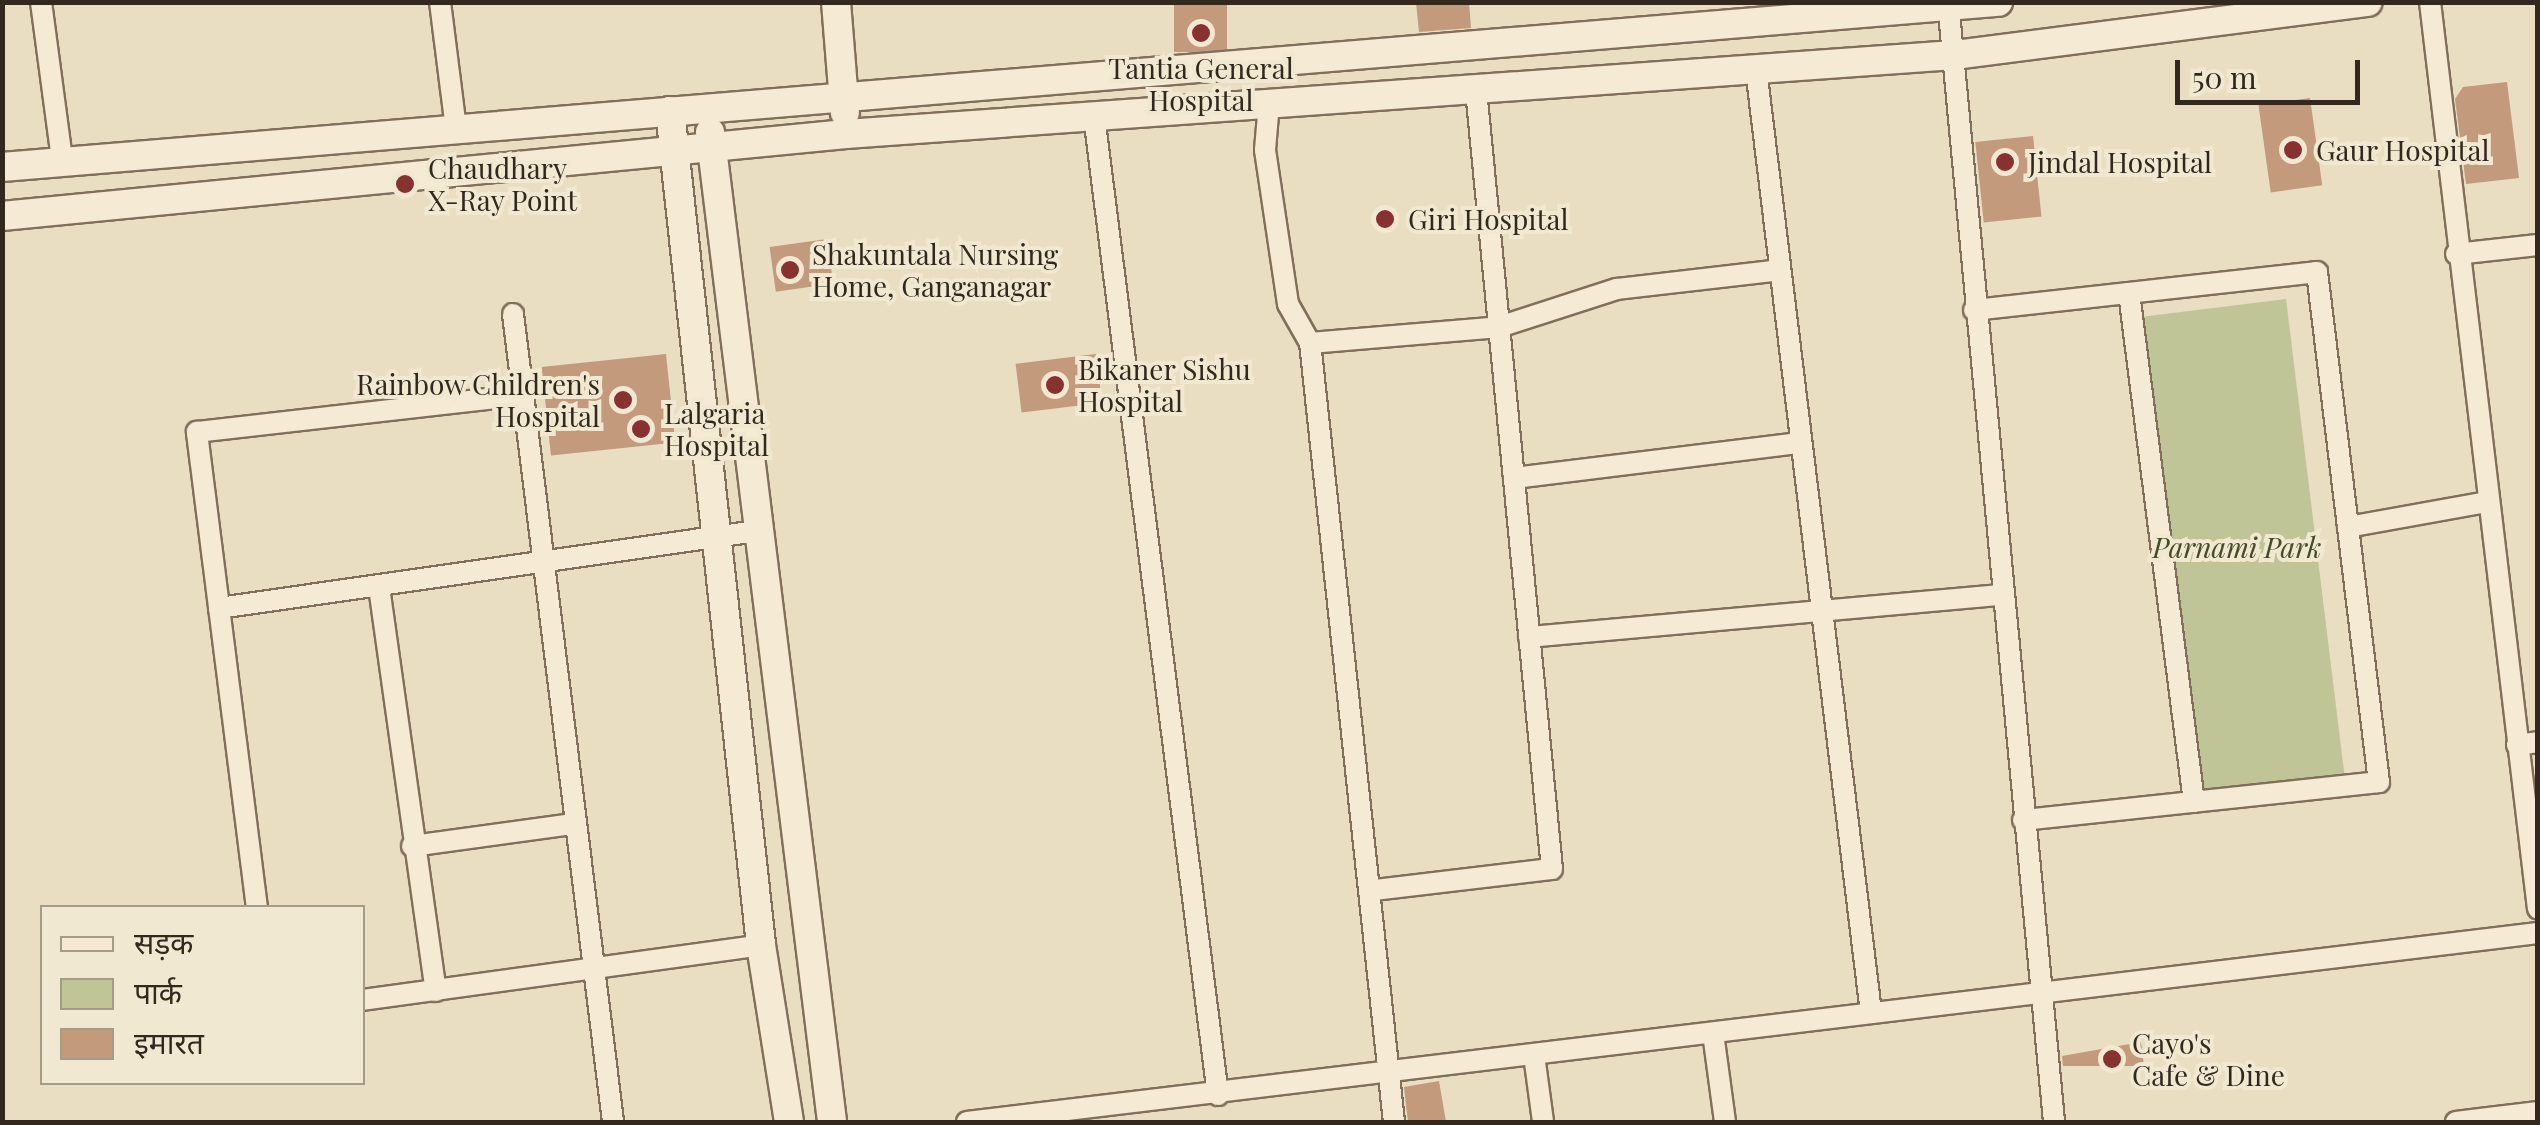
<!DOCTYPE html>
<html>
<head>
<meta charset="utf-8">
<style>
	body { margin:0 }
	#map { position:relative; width:2540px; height:1125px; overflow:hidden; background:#e9ddc2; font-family:"Playfair Display","Noto Sans Devanagari",serif }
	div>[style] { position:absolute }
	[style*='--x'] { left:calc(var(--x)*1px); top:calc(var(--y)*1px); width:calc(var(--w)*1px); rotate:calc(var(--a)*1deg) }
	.green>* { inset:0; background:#c0c597; transform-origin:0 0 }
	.building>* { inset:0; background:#c39a7b; transform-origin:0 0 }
	.roads { filter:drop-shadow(2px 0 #816f5b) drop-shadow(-2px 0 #816f5b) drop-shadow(0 2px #816f5b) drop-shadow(0 -2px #816f5b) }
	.minor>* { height:20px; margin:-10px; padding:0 10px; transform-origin:10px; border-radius:10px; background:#f5ebd4 }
	.tertiary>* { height:28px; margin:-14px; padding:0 14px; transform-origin:14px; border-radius:14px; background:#f5ebd4 }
	.dots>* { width:28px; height:28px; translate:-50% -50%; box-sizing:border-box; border:5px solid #f1e8d1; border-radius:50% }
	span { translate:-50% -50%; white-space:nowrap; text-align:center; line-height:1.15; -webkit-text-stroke:8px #f1e8d1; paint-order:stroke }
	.poi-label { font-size:28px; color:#32281e }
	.left { translate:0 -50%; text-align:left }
	.right { translate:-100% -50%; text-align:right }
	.park-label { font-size:28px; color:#424c26; font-style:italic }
	.frame { position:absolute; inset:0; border:5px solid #32281e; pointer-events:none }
	.legend { position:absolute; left:40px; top:905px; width:325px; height:180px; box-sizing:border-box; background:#f1e8d1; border:2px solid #a59b89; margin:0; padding:12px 18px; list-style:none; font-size:30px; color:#32281e }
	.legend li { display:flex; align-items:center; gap:20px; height:50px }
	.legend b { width:50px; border:2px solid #a59b89 }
	.scale { position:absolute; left:2175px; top:60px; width:185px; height:45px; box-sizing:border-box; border:5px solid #32281e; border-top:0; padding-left:12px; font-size:30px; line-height:35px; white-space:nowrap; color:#32281e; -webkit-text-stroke:8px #f1e8d1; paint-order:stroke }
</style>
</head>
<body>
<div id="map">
	<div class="green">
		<div style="left:2286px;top:299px;width:480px;height:159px;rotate:83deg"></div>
	</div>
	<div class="building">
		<div style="left:1174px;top:2px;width:53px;height:50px"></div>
		<div style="clip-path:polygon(1416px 2px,1469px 2px,1471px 28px,1419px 32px)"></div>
		<div style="clip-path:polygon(2507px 82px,2519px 178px,2466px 184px,2455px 99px,2463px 87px)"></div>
		<div style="left:2310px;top:98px;width:88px;height:52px;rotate:82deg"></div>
		<div style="left:2033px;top:136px;width:81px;height:58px;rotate:84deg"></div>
		<div style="left:827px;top:239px;width:45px;height:58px;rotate:82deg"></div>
		<div style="left:666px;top:354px;width:89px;height:125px;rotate:84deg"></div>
		<div style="left:1096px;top:354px;width:49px;height:81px;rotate:83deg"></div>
		<div style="clip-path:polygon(2141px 1042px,2144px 1066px,2063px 1066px,2062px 1056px)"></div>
		<div style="clip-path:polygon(1439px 1081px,1446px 1122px,1408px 1122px,1404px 1087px)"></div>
	</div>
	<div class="roads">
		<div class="minor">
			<div style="--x:41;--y:2;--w:159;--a:82.4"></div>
			<div style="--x:440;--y:2;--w:128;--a:82.8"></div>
			<div style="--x:1948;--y:2;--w:1125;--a:84.59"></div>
			<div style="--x:2430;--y:2;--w:913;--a:83.21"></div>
			<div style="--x:1756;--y:69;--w:951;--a:83.05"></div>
			<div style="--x:1269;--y:103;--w:47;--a:94.9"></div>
			<div style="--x:1265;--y:150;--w:156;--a:81.5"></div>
			<div style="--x:1288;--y:304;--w:45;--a:60.6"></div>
			<div style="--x:1094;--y:116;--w:987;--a:82.78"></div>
			<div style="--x:2456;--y:254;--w:82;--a:-6.3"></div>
			<div style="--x:2129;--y:293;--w:513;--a:82.72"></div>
			<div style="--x:1974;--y:310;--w:345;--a:-6.3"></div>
			<div style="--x:2317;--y:272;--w:514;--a:83.07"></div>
			<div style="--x:2379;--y:782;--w:358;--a:173.9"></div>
			<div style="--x:513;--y:314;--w:814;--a:82.94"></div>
			<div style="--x:1514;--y:478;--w:288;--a:-7"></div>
			<div style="--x:2348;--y:527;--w:141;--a:-10.2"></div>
			<div style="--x:379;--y:587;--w:408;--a:82"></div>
			<div style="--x:219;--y:608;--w:543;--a:-8.15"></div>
			<div style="--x:1529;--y:637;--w:472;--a:-5.1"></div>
			<div style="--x:2517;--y:745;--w:21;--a:-8"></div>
			<div style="--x:412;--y:846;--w:162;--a:-7.8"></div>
			<div style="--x:1375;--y:890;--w:178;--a:-6.8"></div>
			<div style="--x:1552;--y:869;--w:784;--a:-95.57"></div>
			<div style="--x:257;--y:908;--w:480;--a:-97.2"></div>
			<div style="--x:197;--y:432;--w:326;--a:-6.5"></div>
			<div style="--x:362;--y:1000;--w:403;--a:-7.8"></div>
			<div style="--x:1713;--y:1033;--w:90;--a:82.3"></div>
			<div style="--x:1534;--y:1055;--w:68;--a:82.3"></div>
			<div style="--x:967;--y:1122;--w:1582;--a:-6.86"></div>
			<div style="--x:1394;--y:1122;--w:784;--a:-96.15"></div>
			<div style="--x:1310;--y:343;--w:190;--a:-4.8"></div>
			<div style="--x:1499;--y:327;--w:124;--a:-17.9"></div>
			<div style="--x:1617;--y:289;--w:164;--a:-6.6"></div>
			<div style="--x:2456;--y:1122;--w:83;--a:-7"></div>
		</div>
		<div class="tertiary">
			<div style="--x:836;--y:2;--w:111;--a:85.4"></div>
			<div style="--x:670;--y:111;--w:839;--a:83.77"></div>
			<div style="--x:761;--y:945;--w:179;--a:81"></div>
			<div style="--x:710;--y:132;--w:997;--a:82.97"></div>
			<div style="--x:2;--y:167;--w:2003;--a:-4.73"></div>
			<div style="--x:2;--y:216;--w:848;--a:-5.55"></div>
			<div style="--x:846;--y:134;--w:1111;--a:-4.08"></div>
			<div style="--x:1954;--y:55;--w:417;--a:-7.3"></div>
		</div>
	</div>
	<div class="dots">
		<div style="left:1201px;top:33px;background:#893131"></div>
		<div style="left:2293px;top:150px;background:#893131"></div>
		<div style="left:2005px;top:162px;background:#893131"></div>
		<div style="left:405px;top:184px;background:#893131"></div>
		<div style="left:1385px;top:219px;background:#893131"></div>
		<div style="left:790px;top:270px;background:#893131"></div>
		<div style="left:1055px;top:385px;background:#893131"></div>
		<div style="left:623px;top:400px;background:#893131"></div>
		<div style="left:641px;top:429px;background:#893131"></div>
		<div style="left:2112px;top:1059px;background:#893131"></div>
	</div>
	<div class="poi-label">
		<span style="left:1201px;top:84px">Tantia General<br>Hospital</span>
		<span class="left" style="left:2316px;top:150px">Gaur Hospital</span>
		<span class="left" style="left:2028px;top:162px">Jindal Hospital</span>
		<span class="left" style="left:428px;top:184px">Chaudhary<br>X-Ray Point</span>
		<span class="left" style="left:1408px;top:219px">Giri Hospital</span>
		<span class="left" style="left:812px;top:270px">Shakuntala Nursing<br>Home, Ganganagar</span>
		<span class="left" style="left:1078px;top:385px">Bikaner Sishu<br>Hospital</span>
		<span class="right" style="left:600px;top:400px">Rainbow Children's<br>Hospital</span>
		<span class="left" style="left:664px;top:429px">Lalgaria<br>Hospital</span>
		<span class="left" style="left:2132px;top:1059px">Cayo's<br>Cafe &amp; Dine</span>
	</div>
	<div class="park-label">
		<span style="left:2237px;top:547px">Parnami Park</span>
	</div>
	<div class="frame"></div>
	<ul class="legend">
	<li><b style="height:12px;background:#f5ebd4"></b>सड़क</li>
	<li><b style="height:28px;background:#c0c597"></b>पार्क</li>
	<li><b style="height:28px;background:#c39a7b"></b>इमारत</li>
	</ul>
	<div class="scale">50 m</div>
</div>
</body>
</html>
